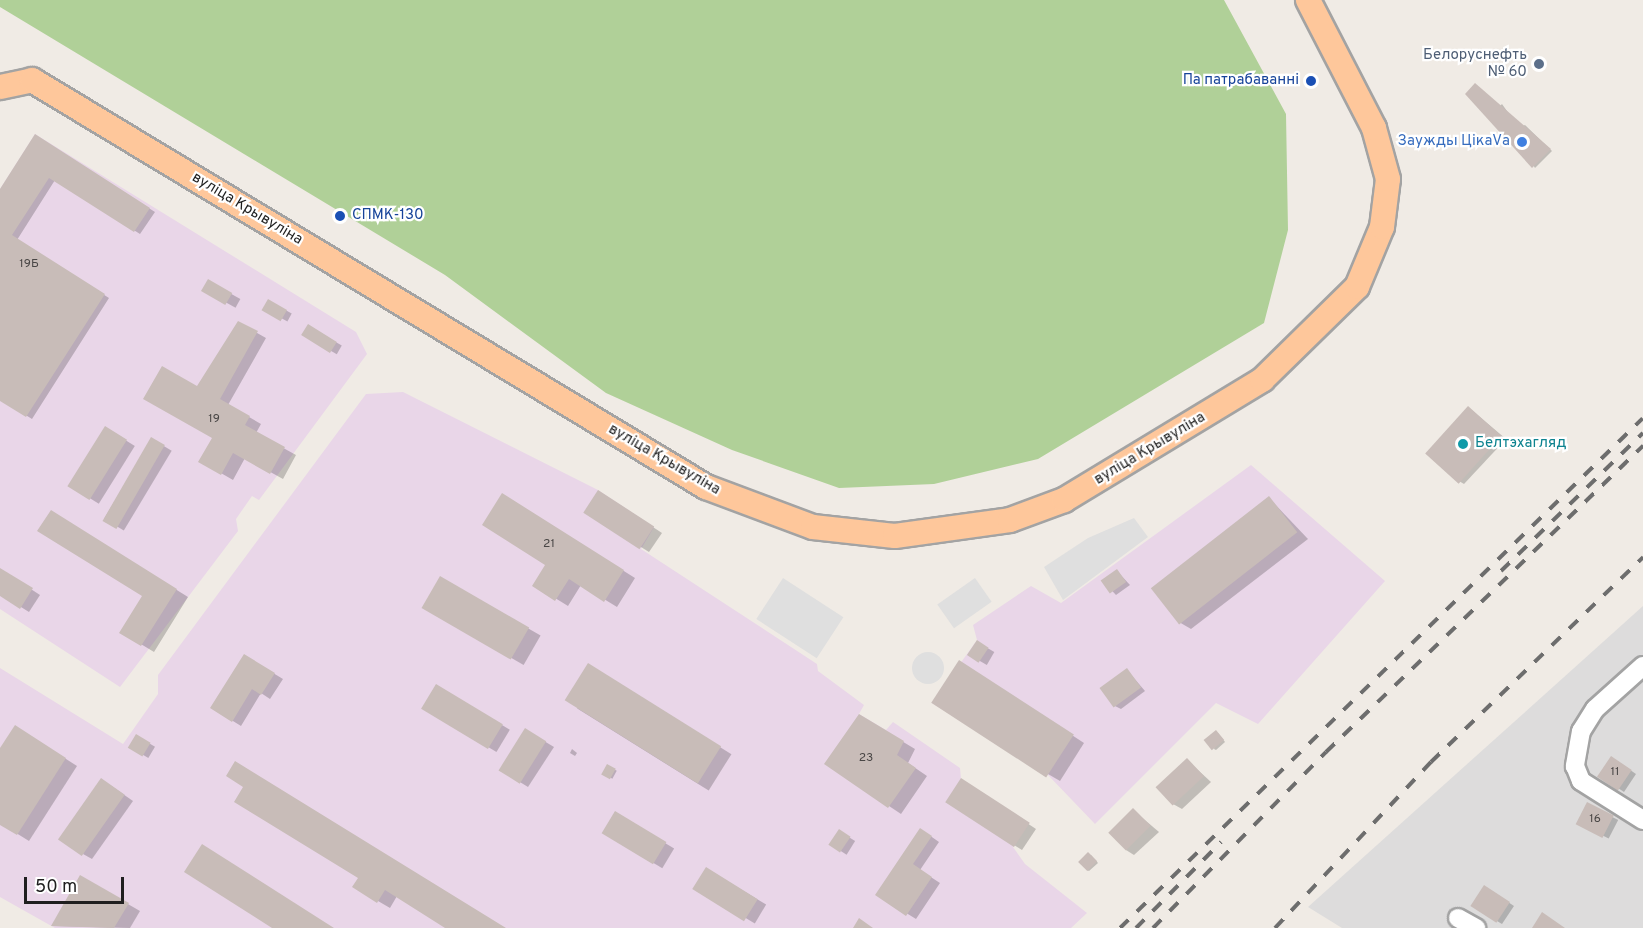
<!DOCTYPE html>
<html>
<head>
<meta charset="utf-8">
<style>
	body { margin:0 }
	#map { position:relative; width:1643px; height:928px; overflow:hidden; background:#f0ebe5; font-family:Overpass,sans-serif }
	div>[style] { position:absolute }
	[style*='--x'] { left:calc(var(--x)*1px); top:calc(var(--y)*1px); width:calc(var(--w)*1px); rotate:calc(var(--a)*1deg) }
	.residential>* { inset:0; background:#dddcdc }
	.industrial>* { inset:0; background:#e9d6e8 }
	.forest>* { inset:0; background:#b0d098 }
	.parking>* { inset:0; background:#dfdfdf; transform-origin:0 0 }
	.round { border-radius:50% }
	.shadow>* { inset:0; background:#0003; transform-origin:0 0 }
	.building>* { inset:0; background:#c8bcb8; transform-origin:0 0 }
	.roads { filter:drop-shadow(2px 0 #a3a3a3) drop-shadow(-2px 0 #a3a3a3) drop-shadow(0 2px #a3a3a3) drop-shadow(0 -2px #a3a3a3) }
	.minor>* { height:18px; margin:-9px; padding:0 9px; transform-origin:9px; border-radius:9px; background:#fff }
	.major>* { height:24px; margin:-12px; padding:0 12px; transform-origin:12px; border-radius:12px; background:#fec79b }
	.rail>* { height:4px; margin-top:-2px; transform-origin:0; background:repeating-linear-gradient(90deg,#6d6d6d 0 12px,transparent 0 24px) }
	.dots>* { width:16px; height:16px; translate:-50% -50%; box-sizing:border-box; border:3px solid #fff; border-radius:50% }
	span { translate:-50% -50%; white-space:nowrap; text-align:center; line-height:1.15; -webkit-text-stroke:4.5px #fff; paint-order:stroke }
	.number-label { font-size:12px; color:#494645 }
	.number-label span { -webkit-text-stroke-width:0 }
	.service-label { font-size:15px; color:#4e5e75 }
	.right { translate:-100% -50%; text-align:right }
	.transit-label { font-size:15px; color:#164399 }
	.left { translate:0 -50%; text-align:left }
	.shop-label { font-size:15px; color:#366cbe }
	.street-label { font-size:15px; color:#1f1f1f }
	.culture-label { font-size:15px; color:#0d838f }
	.scale { position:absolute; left:24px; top:877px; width:100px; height:27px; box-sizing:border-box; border:3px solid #1f1f1f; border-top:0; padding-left:8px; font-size:18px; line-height:21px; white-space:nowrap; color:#1f1f1f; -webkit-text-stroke:4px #fff; paint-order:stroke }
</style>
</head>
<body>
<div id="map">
	<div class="residential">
		<div style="clip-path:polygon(1643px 606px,1643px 928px,1342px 928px,1308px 907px)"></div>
	</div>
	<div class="industrial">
		<div style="clip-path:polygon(35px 134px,356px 332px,367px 354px,259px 500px,252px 496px,236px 519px,238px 531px,120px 687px,0 609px,0 189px)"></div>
		<div style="clip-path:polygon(403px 392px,598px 490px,654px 527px,641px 549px,817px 664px,818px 671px,864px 705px,859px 714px,886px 730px,893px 722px,960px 768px,961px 779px,1029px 823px,1013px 847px,1025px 864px,1087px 913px,1071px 928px,55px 928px,0 897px,0 668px,123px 744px,158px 694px,158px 675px,366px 394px)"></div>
		<div style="clip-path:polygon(1251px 465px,1385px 581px,1258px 724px,1216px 703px,1095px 824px,1048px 775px,932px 703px,977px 640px,973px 625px,1031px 586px,1061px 603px)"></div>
	</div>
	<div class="forest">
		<div style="clip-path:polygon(0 0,1224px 0,1286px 114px,1288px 230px,1264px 323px,1038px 459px,934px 484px,839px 488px,732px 450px,606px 393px,445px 275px,0 7px)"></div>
	</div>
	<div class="parking">
		<div style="clip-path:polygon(1134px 518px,1148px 537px,1063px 600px,1044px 567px,1088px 538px)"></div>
		<div style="left:783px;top:578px;width:72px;height:49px;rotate:33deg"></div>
		<div style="left:975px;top:578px;width:29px;height:46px;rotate:55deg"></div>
		<div class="round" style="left:912px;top:652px;width:32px;height:32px"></div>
	</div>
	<div class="shadow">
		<div style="clip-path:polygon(1502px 104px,1519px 128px,1525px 125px,1552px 151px,1535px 168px,1498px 108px)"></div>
		<div style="clip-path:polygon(35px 136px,155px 212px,140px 234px,55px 180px,17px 240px,109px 298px,32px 419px,0 399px,0 192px)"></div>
		<div style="left:208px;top:281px;width:37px;height:10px;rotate:29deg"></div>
		<div style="left:269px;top:301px;width:26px;height:9px;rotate:29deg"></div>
		<div style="clip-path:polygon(239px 323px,266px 338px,228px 405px,261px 424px,256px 433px,296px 455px,283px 479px,245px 458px,233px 480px,200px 461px,214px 437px,197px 388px)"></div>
		<div style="left:308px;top:326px;width:39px;height:10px;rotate:30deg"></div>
		<div style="clip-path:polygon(1468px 407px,1506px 439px,1464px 484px,1459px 481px)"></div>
		<div style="left:106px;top:428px;width:34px;height:68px;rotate:32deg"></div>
		<div style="left:152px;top:439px;width:23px;height:93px;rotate:31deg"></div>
		<div style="clip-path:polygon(607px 497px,662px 533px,649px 552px,585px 512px)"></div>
		<div style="clip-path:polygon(1269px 498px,1308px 539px,1191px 629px,1179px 622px)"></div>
		<div style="clip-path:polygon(514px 502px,635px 578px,617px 607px,581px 585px,568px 606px,534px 585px,547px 564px)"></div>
		<div style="clip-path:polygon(63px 519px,188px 597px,154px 652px,121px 632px,144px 596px)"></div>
		<div style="clip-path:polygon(0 569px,40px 595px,29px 612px,0 594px)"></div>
		<div style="clip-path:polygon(1117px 571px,1130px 585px,1116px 595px,1103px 581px)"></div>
		<div style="left:441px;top:578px;width:115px;height:34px;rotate:30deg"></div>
		<div style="left:977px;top:642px;width:20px;height:15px;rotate:30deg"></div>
		<div style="clip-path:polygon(245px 656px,283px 679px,270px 699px,261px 693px,241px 726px,212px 708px)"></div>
		<div style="clip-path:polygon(971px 669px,1084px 743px,1060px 781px,1048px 774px)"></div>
		<div style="clip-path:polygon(1127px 670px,1145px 691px,1121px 709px,1115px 706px)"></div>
		<div style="left:600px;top:672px;width:155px;height:43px;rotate:32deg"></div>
		<div style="left:437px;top:686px;width:85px;height:26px;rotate:31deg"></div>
		<div style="clip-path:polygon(860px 716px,915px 749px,908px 763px,927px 776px,901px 814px,826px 764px)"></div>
		<div style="clip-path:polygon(1218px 733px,1225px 742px,1216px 750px,1214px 749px)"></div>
		<div style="clip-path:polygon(27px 734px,77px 766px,29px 841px,0 823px,0 751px)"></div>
		<div style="clip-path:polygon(534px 735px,554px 747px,528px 787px,500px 770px)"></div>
		<div style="left:137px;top:736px;width:21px;height:13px;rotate:31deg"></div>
		<div style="clip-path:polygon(572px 749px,577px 753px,575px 756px,570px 753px)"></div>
		<div style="clip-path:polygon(1187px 760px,1211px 782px,1182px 809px,1173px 804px)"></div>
		<div style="clip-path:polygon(1617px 761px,1636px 774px,1624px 792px,1600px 776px)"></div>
		<div style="left:608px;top:766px;width:10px;height:9px;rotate:29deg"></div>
		<div style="clip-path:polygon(110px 785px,133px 801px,92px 859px,83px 854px)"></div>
		<div style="clip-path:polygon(970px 785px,1036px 829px,1022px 850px,1014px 845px)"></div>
		<div style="left:1587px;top:804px;width:35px;height:21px;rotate:27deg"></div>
		<div style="clip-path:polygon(1133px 810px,1159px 832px,1134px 855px,1126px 850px)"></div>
		<div style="left:615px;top:813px;width:69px;height:23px;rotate:31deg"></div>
		<div style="left:839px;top:831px;width:19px;height:16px;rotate:32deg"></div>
		<div style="clip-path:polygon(929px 835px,939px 842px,920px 870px,940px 883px,916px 919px,877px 895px)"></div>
		<div style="clip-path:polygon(1091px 855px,1098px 863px,1089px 871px,1087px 870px)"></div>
		<div style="left:707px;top:869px;width:69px;height:22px;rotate:31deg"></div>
		<div style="clip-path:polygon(81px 877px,140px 911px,130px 928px,53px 926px)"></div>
		<div style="clip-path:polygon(360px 878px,504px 928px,448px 928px,397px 896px,390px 908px,354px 887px)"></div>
		<div style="clip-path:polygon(1490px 890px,1514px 906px,1502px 924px,1497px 921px)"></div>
	</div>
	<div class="building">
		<div style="clip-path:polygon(1475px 83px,1551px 149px,1532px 168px,1465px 94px)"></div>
		<div style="clip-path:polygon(35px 134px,150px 208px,134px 232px,49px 178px,12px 235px,105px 294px,26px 417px,0 401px,0 189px)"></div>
		<div style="left:208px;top:279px;width:28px;height:14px;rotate:30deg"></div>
		<div style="left:268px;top:299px;width:22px;height:13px;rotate:30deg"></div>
		<div style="clip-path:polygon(238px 321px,258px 331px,220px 399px,250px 416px,245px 425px,285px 447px,270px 474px,233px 453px,221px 475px,198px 462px,212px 438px,143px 399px,162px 366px,197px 386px)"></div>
		<div style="left:308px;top:324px;width:34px;height:13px;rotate:32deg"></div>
		<div style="left:1468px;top:406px;width:45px;height:64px;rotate:42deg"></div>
		<div style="left:105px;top:426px;width:26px;height:71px;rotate:32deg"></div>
		<div style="left:151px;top:437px;width:16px;height:97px;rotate:30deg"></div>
		<div style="left:598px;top:490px;width:67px;height:27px;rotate:33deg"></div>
		<div style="clip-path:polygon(502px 493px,624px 570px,604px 602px,569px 579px,555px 601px,532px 586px,545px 565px,482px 525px)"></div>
		<div style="left:1269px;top:496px;width:46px;height:150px;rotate:52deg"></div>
		<div style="clip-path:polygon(51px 510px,177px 589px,141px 646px,119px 633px,142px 596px,37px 531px)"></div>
		<div style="clip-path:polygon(0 568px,33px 588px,20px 609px,0 596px)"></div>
		<div style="left:1117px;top:569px;width:16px;height:20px;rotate:55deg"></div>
		<div style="left:440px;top:576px;width:103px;height:37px;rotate:30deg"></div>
		<div style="left:977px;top:640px;width:14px;height:18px;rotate:34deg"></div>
		<div style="clip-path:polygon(244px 654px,275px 673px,261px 695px,252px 689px,232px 722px,210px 708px)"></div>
		<div style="left:959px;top:660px;width:137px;height:51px;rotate:33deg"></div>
		<div style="left:588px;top:663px;width:157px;height:44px;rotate:32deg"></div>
		<div style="left:1127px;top:668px;width:24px;height:34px;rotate:54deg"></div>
		<div style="left:436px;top:684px;width:78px;height:29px;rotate:31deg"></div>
		<div style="clip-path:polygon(859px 714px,904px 741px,897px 755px,916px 768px,888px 808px,824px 764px)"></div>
		<div style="clip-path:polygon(15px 725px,66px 758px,17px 835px,0 825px,0 748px)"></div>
		<div style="left:525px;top:728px;width:25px;height:50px;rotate:32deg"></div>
		<div style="left:1216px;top:730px;width:13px;height:16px;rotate:51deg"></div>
		<div style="left:136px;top:734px;width:17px;height:16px;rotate:31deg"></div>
		<div style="left:1611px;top:756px;width:25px;height:25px;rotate:34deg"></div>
		<div style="left:1187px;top:758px;width:25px;height:43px;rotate:47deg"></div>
		<div style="clip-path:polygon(235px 761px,506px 928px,445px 928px,385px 890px,377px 903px,352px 887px,358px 878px,234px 802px,243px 787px,226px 776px)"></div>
		<div style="left:607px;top:764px;width:10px;height:12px;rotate:29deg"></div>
		<div style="left:101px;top:778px;width:29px;height:75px;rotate:35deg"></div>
		<div style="left:961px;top:778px;width:82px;height:29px;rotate:33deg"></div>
		<div style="left:1587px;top:802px;width:30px;height:25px;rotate:27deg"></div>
		<div style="left:1133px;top:808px;width:25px;height:35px;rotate:45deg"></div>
		<div style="left:615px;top:811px;width:60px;height:26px;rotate:31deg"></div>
		<div style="clip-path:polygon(920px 828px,932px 836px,913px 864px,932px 877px,906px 916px,875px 895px)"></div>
		<div style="left:839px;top:829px;width:14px;height:19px;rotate:34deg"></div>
		<div style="clip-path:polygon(202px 844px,334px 928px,272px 928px,184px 872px)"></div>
		<div style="left:1088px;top:852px;width:13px;height:14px;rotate:45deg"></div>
		<div style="left:706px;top:867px;width:61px;height:26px;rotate:32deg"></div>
		<div style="clip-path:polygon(80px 875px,129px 903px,114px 928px,51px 926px)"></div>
		<div style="left:1484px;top:885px;width:31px;height:25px;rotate:33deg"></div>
		<div style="clip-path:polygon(1542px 912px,1565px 928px,1532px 928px)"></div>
		<div style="clip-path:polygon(859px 918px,873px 928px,853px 928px)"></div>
	</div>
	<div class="roads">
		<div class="minor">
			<div style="--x:1643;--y:666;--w:64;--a:138.1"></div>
			<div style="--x:1595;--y:709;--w:26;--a:122"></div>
			<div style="--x:1581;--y:731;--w:36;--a:100"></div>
			<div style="--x:1575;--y:766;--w:16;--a:68"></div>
			<div style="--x:1581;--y:781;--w:73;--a:32.2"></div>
			<div style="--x:1458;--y:918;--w:21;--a:29"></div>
		</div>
		<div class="major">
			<div style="--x:0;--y:87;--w:33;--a:-12"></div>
			<div style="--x:32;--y:80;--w:787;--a:31.13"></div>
			<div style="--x:706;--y:487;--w:114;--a:20.5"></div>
			<div style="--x:813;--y:527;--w:82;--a:6.3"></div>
			<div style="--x:895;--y:536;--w:116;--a:-7.9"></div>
			<div style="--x:1010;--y:520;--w:58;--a:-20.3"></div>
			<div style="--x:1064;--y:500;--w:232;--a:-31.2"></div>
			<div style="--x:1262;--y:380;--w:133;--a:-44.4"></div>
			<div style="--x:1357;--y:287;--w:65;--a:-67.4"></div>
			<div style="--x:1382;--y:227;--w:48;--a:-82.9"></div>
			<div style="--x:1388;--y:179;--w:53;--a:-105.4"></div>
			<div style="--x:1374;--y:128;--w:144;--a:-117.3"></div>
		</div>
	</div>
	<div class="rail">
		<div style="--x:1501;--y:571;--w:198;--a:-44.2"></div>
		<div style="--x:1120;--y:928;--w:730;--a:-44.28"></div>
		<div style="--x:1136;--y:928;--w:121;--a:-45.3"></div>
		<div style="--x:1153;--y:928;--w:247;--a:-45.5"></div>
		<div style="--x:1326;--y:752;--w:441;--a:-44"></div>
		<div style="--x:1275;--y:928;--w:228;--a:-46.8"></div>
		<div style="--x:1431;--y:762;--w:295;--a:-44"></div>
	</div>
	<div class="dots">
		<div style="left:1539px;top:64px;background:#5c6f8a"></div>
		<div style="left:1311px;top:81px;background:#1a4fb4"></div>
		<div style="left:1522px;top:142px;background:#3f7fe0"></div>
		<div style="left:340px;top:216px;background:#1a4fb4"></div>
		<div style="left:1463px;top:444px;background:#0f9aa8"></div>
	</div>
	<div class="number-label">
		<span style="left:29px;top:265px">19Б</span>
		<span style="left:214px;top:420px">19</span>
		<span style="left:549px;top:545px">21</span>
		<span style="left:866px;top:759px">23</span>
		<span style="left:1615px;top:773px">11</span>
		<span style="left:1595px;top:820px">16</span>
	</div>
	<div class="service-label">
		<span class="right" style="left:1527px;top:64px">Белоруснефть<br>№ 60</span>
	</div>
	<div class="transit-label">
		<span class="right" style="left:1299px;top:81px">Па патрабаванні</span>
		<span class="left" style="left:352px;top:216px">СПМК-130</span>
	</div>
	<div class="shop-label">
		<span class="right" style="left:1510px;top:142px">Заужды ЦікаVа</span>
	</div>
	<div class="street-label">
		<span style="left:247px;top:209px;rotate:31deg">вуліца Крывуліна</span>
		<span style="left:1150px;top:449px;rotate:-31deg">вуліца Крывуліна</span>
		<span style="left:664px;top:460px;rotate:30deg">вуліца Крывуліна</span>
	</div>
	<div class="culture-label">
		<span class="left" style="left:1475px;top:444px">Белтэхагляд</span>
	</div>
	<div class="scale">50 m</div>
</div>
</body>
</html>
